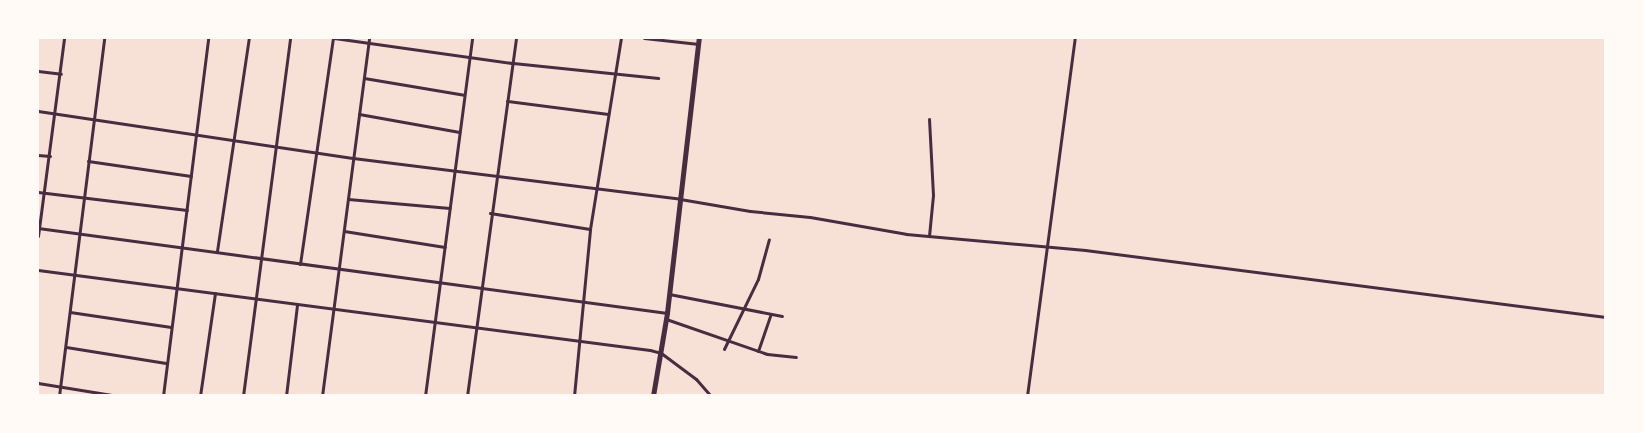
<!DOCTYPE html>
<html>
<head>
<meta charset="utf-8">
<style>
	body { margin:0 }
	#map { position:relative; width:1643px; height:433px; overflow:hidden; background:#f7e1d7; font-family:Cabin,sans-serif }
	div>[style] { position:absolute }
	[style*='--x'] { left:calc(var(--x)*1px); top:calc(var(--y)*1px); width:calc(var(--w)*1px); rotate:calc(var(--a)*1deg) }
	.minor>* { height:3px; margin:-1.5px; padding:0 1.5px; transform-origin:1.5px; border-radius:1.5px; background:#4a2c40 }
	.tertiary>* { height:4.5px; margin:-2.25px; padding:0 2.25px; transform-origin:2.25px; border-radius:2.25px; background:#4a2c40 }
	span { translate:-50% -50%; white-space:nowrap; text-align:center; line-height:1.15; -webkit-text-stroke:4.5px #fffaf5; paint-order:stroke }
	.frame { position:absolute; inset:0; border:39px solid #fffaf5; pointer-events:none }
</style>
</head>
<body>
<div id="map">
	<div class="minor">
		<div style="--x:334;--y:38;--w:181;--a:8"></div>
		<div style="--x:513;--y:63;--w:146;--a:5.9"></div>
		<div style="--x:644;--y:38;--w:55;--a:6.2"></div>
		<div style="--x:38;--y:71;--w:23;--a:7"></div>
		<div style="--x:364;--y:78;--w:101;--a:9.6"></div>
		<div style="--x:507;--y:101;--w:102;--a:7.3"></div>
		<div style="--x:38;--y:111;--w:318;--a:8.5"></div>
		<div style="--x:353;--y:158;--w:330;--a:7.1"></div>
		<div style="--x:680;--y:199;--w:71;--a:9.7"></div>
		<div style="--x:750;--y:211;--w:60;--a:5.7"></div>
		<div style="--x:810;--y:217;--w:97;--a:10"></div>
		<div style="--x:906;--y:234;--w:180;--a:5.1"></div>
		<div style="--x:1085;--y:250;--w:525;--a:7.33"></div>
		<div style="--x:359;--y:114;--w:102;--a:10.2"></div>
		<div style="--x:38;--y:155;--w:12;--a:5"></div>
		<div style="--x:88;--y:161;--w:104;--a:8.3"></div>
		<div style="--x:38;--y:192;--w:150;--a:6.9"></div>
		<div style="--x:348;--y:199;--w:102;--a:5"></div>
		<div style="--x:490;--y:213;--w:101;--a:9.1"></div>
		<div style="--x:38;--y:228;--w:635;--a:7.7"></div>
		<div style="--x:344;--y:231;--w:102;--a:9"></div>
		<div style="--x:38;--y:236;--w:200;--a:-82.5"></div>
		<div style="--x:929;--y:236;--w:41;--a:-84.4"></div>
		<div style="--x:933;--y:195;--w:76;--a:-93"></div>
		<div style="--x:217;--y:251;--w:215;--a:-81.5"></div>
		<div style="--x:300;--y:264;--w:228;--a:-81.7"></div>
		<div style="--x:38;--y:270;--w:617;--a:7.45"></div>
		<div style="--x:650;--y:350;--w:11;--a:15"></div>
		<div style="--x:661;--y:353;--w:44;--a:36.6"></div>
		<div style="--x:696;--y:379;--w:23;--a:49"></div>
		<div style="--x:669;--y:294;--w:115;--a:11"></div>
		<div style="--x:70;--y:312;--w:102;--a:8.4"></div>
		<div style="--x:666;--y:319;--w:107;--a:19.1"></div>
		<div style="--x:767;--y:354;--w:29;--a:6"></div>
		<div style="--x:66;--y:347;--w:101;--a:9.1"></div>
		<div style="--x:724;--y:349;--w:78;--a:-64.1"></div>
		<div style="--x:758;--y:279;--w:41;--a:-74.6"></div>
		<div style="--x:758;--y:351;--w:39;--a:-71"></div>
		<div style="--x:38;--y:383;--w:81;--a:9.2"></div>
		<div style="--x:59;--y:396;--w:361;--a:-82.8"></div>
		<div style="--x:163;--y:396;--w:361;--a:-82.8"></div>
		<div style="--x:200;--y:396;--w:104;--a:-81.7"></div>
		<div style="--x:243;--y:396;--w:361;--a:-82.5"></div>
		<div style="--x:286;--y:396;--w:92;--a:-83.1"></div>
		<div style="--x:322;--y:396;--w:361;--a:-82.5"></div>
		<div style="--x:425;--y:396;--w:361;--a:-82.5"></div>
		<div style="--x:467;--y:396;--w:361;--a:-82.2"></div>
		<div style="--x:574;--y:396;--w:168;--a:-84.5"></div>
		<div style="--x:590;--y:229;--w:193;--a:-80.8"></div>
		<div style="--x:1027;--y:396;--w:361;--a:-82.4"></div>
	</div>
	<div class="tertiary">
		<div style="--x:653;--y:396;--w:84;--a:-80.4"></div>
		<div style="--x:667;--y:313;--w:277;--a:-83.4"></div>
	</div>
	<div class="frame"></div>
</div>
</body>
</html>
